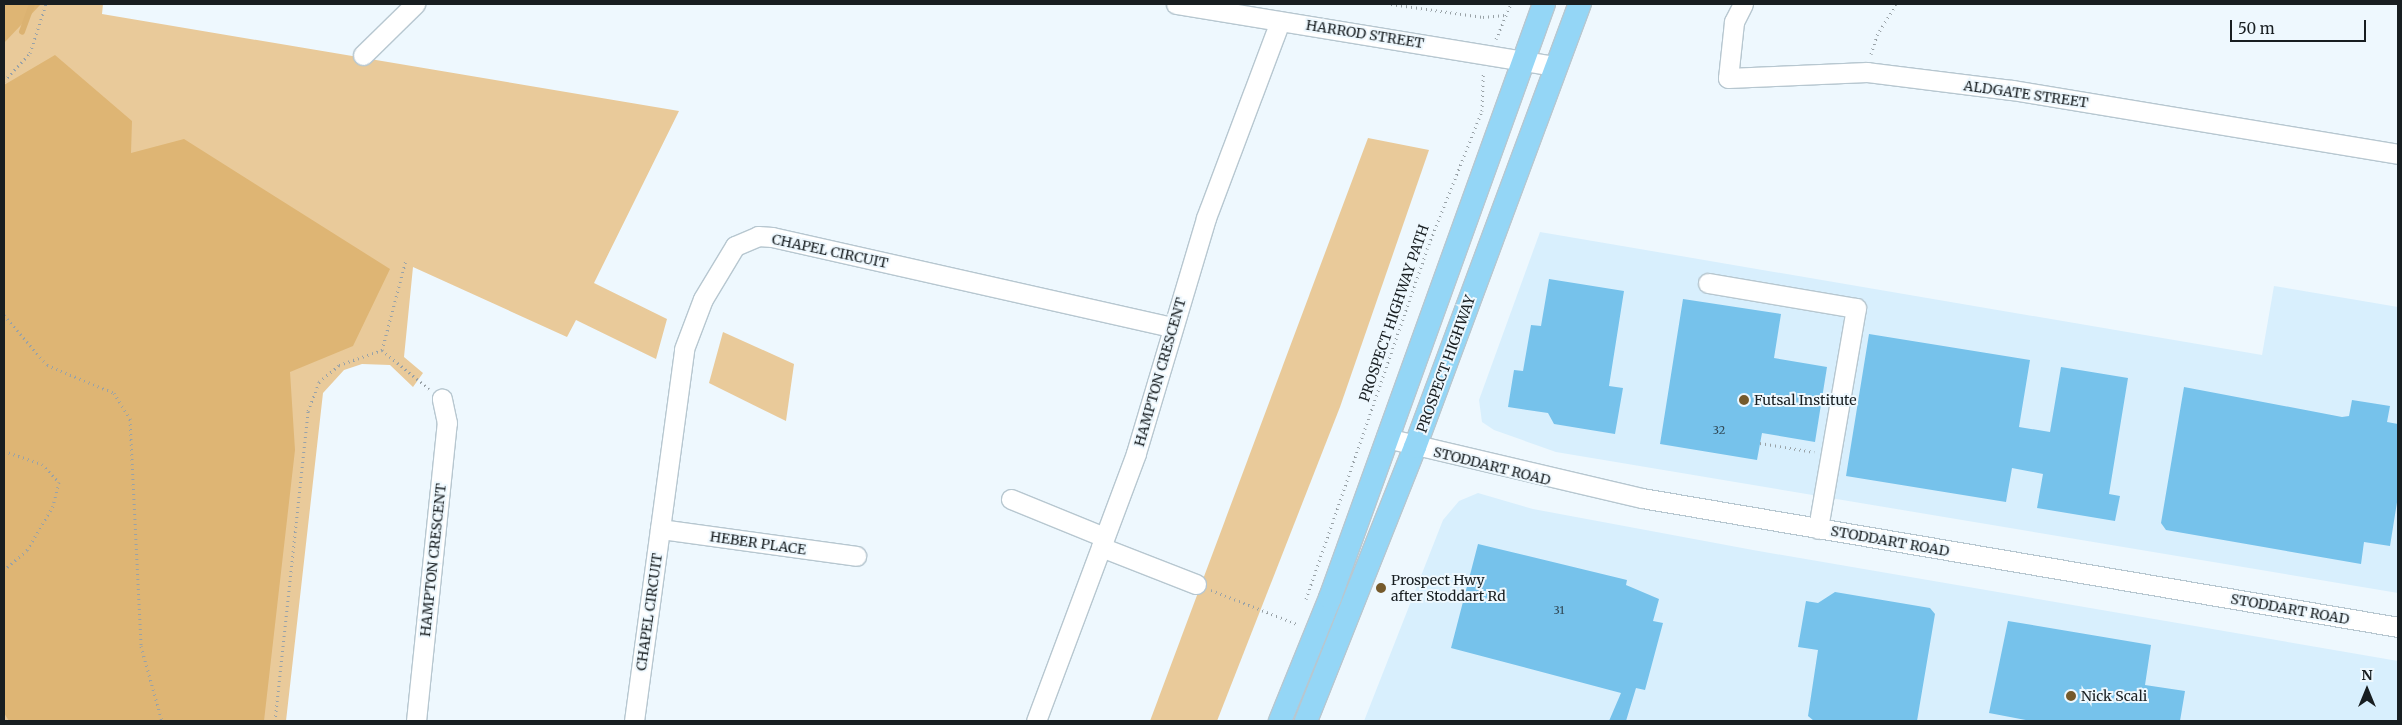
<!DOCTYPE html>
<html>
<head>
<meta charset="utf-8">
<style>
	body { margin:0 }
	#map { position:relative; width:2402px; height:725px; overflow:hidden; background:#eef8fe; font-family:Merriweather,serif }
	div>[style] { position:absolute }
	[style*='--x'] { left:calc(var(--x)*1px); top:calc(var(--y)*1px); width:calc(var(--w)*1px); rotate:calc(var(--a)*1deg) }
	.built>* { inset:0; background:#d8effd }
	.green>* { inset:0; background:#e9ca9a }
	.forest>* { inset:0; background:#deb574 }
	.stream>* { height:5.5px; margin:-2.75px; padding:0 2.75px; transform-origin:2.75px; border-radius:2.75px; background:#dbb271 }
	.building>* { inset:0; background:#76c2eb }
	.path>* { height:3px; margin-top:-1.5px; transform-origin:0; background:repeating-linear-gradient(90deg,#99a2a7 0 1px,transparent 0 5px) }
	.roads { filter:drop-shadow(1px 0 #b7c7d0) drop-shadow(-1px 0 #b7c7d0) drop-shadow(0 1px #b7c7d0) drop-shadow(0 -1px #b7c7d0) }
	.minor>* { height:19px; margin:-9.5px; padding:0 9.5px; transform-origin:9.5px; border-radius:9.5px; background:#fff }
	.major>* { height:22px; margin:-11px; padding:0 11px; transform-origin:11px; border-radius:11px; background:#94d6f6 }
	.dots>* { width:14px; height:14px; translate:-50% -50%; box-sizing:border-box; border:2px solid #eef8fe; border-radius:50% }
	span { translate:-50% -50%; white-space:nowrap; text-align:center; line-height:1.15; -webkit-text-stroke:4px #eef8fe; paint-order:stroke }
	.number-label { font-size:11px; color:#304754 }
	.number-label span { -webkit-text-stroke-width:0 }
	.street-label { font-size:14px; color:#181e21 }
	.poi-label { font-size:14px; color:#181e21 }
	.left { translate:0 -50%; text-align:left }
	.frame { position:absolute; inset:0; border:5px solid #181e21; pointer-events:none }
	.north { position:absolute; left:2342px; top:665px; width:50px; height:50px; -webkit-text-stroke:4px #eef8fe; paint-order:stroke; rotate:0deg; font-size:14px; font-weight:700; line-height:20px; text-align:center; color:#181e21 }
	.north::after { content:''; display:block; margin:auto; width:18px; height:22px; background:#181e21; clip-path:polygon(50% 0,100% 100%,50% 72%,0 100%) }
	.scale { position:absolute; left:2230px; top:20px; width:136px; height:22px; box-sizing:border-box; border:2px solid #181e21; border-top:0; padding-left:6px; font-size:15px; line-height:18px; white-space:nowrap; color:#181e21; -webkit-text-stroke:4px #eef8fe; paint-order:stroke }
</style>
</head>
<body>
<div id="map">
	<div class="built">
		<div style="clip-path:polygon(1540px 232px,2262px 355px,2274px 286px,2398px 307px,2398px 593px,1556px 452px,1494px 430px,1482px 422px,1479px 400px)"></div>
		<div style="clip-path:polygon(1478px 493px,1533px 509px,1753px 550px,2398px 661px,2398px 721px,1364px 721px,1443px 520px,1459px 501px)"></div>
	</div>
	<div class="green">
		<div style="clip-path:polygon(4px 4px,103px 4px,102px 14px,679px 111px,594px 283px,667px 319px,656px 359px,576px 320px,567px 337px,413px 267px,404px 357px,423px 373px,413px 387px,390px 365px,362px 364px,344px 370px,323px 393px,286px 721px,4px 721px)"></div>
		<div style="clip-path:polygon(1368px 138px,1429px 150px,1340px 407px,1217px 721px,1150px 721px)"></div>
		<div style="clip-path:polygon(723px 332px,794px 364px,786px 421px,709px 383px)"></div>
	</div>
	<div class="forest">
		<div style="clip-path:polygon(4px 4px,41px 4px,4px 43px)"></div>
		<div style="clip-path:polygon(55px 55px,132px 121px,131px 153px,184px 139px,390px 269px,353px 346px,290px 372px,295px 450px,264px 721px,9px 721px,4px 713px,4px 85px)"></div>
	</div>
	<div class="stream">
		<div style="--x:22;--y:32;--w:30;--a:-70"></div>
	</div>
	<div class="building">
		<div style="clip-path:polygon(1549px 279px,1624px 291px,1609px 386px,1623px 388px,1615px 434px,1554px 424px,1548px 413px,1508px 407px,1514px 370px,1523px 371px,1531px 325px,1541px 326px)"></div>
		<div style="clip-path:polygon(1683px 299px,1781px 314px,1774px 358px,1827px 367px,1815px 442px,1762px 433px,1757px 460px,1660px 444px)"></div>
		<div style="clip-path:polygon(1869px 334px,2030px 360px,2019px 427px,2050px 432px,2061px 367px,2128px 378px,2109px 494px,2120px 496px,2115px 521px,2037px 508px,2043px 474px,2012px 468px,2006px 502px,1846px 476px)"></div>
		<div style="clip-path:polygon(2184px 387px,2342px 417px,2349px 416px,2352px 400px,2390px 406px,2387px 422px,2398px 424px,2398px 496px,2390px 546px,2364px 542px,2361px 564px,2166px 530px,2161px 523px)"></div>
		<div style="clip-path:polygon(1478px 544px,1627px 580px,1626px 585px,1659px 599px,1653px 621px,1663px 623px,1645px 690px,1636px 688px,1626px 721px,1609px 721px,1621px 693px,1451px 648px)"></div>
		<div style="clip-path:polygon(1835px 592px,1930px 608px,1935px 614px,1917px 721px,1814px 721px,1808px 716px,1818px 650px,1798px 647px,1806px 601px,1818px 603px)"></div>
		<div style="clip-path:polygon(2008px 621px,2151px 645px,2145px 685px,2185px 691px,2180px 721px,2031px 721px,1989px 713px)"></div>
	</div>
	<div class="path">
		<div style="--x:1391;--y:4;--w:93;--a:8"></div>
		<div style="--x:1483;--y:17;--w:22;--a:-5"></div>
		<div style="--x:1496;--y:39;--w:38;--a:-67"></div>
		<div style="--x:1871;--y:54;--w:20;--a:-72"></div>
		<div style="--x:1877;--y:35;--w:36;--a:-58"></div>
		<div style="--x:4;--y:81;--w:38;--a:-47"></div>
		<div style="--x:30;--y:53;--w:52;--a:-71.9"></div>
		<div style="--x:4;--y:315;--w:66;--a:49.3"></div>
		<div style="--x:47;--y:365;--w:73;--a:22.7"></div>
		<div style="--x:114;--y:393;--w:31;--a:58"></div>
		<div style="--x:130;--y:419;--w:227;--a:87.2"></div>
		<div style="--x:141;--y:646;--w:78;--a:74.4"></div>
		<div style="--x:382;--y:350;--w:93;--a:-75.1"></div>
		<div style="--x:1760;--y:443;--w:55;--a:9.5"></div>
		<div style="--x:4;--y:451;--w:40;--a:18.9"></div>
		<div style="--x:42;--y:464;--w:25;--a:47"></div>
		<div style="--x:59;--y:482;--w:25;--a:104"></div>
		<div style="--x:53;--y:506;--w:51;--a:120.6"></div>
		<div style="--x:27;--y:550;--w:30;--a:139"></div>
		<div style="--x:1211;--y:590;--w:92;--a:21.6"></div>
		<div style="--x:1306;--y:599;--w:370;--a:-70.9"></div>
		<div style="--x:1427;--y:249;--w:149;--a:-68.3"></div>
		<div style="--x:1482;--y:111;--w:38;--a:-88"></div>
		<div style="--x:275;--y:721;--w:312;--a:-83.9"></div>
		<div style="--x:308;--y:411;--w:31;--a:-69"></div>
		<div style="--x:319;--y:382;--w:26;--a:-40"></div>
		<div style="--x:339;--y:365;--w:46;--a:-19.2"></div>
		<div style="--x:382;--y:350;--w:61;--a:39.7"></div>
	</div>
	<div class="roads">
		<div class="minor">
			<div style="--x:1176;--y:4;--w:384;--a:9.3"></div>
			<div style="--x:1743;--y:4;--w:20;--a:117"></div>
			<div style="--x:1734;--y:22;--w:56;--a:96.1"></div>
			<div style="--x:1728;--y:78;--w:139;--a:-2.5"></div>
			<div style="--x:1867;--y:72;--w:146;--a:7.1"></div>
			<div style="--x:2012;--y:90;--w:391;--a:9.4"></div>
			<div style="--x:363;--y:55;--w:73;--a:-44.4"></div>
			<div style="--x:1708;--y:283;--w:150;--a:9.6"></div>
			<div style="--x:1856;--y:308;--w:224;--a:99.8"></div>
			<div style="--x:1386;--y:438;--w:263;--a:13.2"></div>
			<div style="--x:1642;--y:498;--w:767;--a:9.68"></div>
			<div style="--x:1011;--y:499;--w:100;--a:22.2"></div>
			<div style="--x:660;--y:529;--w:198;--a:7.8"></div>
			<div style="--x:1101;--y:547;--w:102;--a:21.3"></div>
			<div style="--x:416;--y:721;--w:300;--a:-84.1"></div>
			<div style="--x:447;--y:423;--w:25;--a:-102"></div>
			<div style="--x:634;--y:721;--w:375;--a:-82.3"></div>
			<div style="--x:684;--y:349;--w:53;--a:-69.2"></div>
			<div style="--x:703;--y:299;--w:62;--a:-58.9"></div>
			<div style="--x:735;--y:246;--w:25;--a:-23"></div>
			<div style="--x:758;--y:236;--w:14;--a:4"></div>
			<div style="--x:772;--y:237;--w:410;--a:12.7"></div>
			<div style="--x:1036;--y:721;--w:286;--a:-69.5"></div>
			<div style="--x:1136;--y:453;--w:245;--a:-73.4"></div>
			<div style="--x:1206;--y:218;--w:210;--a:-69.4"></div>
		</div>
		<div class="major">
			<div style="--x:1280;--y:721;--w:133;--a:-67.9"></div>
			<div style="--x:1330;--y:598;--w:631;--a:-70.19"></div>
			<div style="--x:1306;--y:721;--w:295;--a:-68.3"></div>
			<div style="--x:1415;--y:447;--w:473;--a:-69.6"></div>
		</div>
	</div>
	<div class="dots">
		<div style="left:1744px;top:400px;background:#755a2c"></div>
		<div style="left:1381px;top:588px;background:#755a2c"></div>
		<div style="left:2071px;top:696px;background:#755a2c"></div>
	</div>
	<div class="number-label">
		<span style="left:1719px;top:430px">32</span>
		<span style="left:1559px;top:610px">31</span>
	</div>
	<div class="street-label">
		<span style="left:1365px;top:34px;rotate:9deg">HARROD STREET</span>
		<span style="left:2026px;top:94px;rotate:8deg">ALDGATE STREET</span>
		<span style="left:830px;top:251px;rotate:12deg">CHAPEL CIRCUIT</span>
		<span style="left:1394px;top:313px;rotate:-71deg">PROSPECT HIGHWAY PATH</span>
		<span style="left:1446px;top:364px;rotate:-70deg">PROSPECT HIGHWAY</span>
		<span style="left:1160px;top:372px;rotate:-74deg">HAMPTON CRESCENT</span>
		<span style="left:1492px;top:466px;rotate:14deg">STODDART ROAD</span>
		<span style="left:1890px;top:541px;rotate:10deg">STODDART ROAD</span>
		<span style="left:758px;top:543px;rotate:8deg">HEBER PLACE</span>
		<span style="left:433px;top:560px;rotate:-84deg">HAMPTON CRESCENT</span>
		<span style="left:2290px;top:609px;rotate:10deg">STODDART ROAD</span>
		<span style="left:649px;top:612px;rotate:-82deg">CHAPEL CIRCUIT</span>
	</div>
	<div class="poi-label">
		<span class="left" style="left:1754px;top:400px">Futsal Institute</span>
		<span class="left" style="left:1391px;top:588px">Prospect Hwy<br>after Stoddart Rd</span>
		<span class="left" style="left:2081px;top:696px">Nick Scali</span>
	</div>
	<div class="frame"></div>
	<div class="north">N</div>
	<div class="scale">50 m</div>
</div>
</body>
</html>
